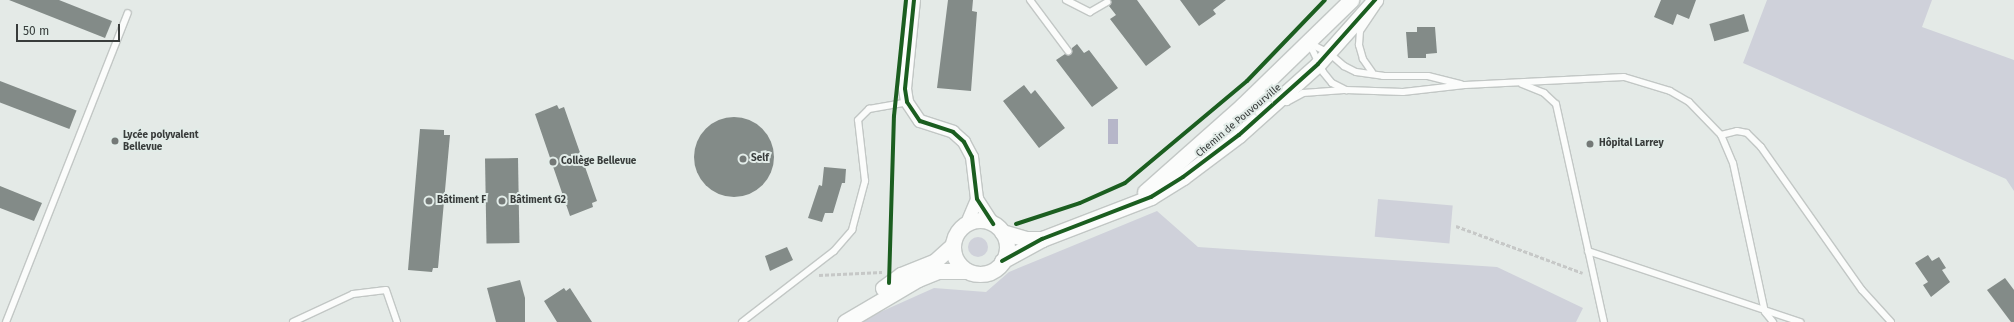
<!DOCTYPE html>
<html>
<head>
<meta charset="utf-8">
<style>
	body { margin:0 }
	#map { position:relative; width:2014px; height:322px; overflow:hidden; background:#e4eae7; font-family:"Fira Sans",sans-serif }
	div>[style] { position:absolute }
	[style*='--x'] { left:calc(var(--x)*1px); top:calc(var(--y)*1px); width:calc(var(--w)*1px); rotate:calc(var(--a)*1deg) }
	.green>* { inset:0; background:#cfd1da; transform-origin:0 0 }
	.round { border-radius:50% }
	.water>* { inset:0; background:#b6b6c9; transform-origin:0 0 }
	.building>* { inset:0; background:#838b88; transform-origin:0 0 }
	.path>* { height:2.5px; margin-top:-1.25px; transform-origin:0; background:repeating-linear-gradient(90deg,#c6c8c7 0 4px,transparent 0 6px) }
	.roads { filter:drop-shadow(1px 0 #c2c7c5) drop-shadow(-1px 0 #c2c7c5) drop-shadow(0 1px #c2c7c5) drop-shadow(0 -1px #c2c7c5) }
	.service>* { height:6px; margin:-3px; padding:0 3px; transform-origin:3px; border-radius:3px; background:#fbfcfb }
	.minor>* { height:12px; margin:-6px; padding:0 6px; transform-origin:6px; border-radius:6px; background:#fbfcfb }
	.tertiary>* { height:15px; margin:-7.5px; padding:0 7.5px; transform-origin:7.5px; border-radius:7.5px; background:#fbfcfb }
	.tertiary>.ring { margin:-7.5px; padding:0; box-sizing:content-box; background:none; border:15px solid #fbfcfb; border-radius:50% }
	.cycleway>* { height:4px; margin:-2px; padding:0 2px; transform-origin:2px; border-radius:2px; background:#1b5e20 }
	.dots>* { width:11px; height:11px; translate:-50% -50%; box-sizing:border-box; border:2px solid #e2ece8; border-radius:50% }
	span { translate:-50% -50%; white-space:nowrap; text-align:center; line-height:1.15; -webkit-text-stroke:4px #e2ece8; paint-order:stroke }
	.street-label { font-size:10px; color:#383c3b }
	.poi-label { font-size:10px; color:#383c3b; font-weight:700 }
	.left { translate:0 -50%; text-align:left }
	.scale { position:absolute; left:16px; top:24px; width:104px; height:18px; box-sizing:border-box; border:2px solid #383c3b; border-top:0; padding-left:5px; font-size:12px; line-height:14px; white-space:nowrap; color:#383c3b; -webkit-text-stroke:3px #e2ece8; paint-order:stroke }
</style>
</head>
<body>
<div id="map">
	<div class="green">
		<div style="clip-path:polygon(1767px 0,1932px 0,1922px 27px,2014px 60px,2014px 191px,2006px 179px,1743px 63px)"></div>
		<div style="left:1378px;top:199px;width:75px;height:38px;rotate:5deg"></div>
		<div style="clip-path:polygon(1157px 211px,1198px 247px,1497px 267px,1583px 308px,1576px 322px,858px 322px,934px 288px,986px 292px,1009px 272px)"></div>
		<div class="round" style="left:968px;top:237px;width:20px;height:20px"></div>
	</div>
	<div class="water">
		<div style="left:1108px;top:119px;width:10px;height:25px"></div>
	</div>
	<div class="building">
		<div style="clip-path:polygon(9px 0,59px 0,112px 21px,105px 38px)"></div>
		<div style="clip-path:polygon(948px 0,973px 0,972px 11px,977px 12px,971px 91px,937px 88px)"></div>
		<div style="clip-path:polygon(1111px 0,1137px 0,1171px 47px,1146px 66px,1110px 19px,1116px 15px,1109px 6px)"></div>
		<div style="clip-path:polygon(1180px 0,1226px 0,1213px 10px,1216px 14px,1199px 26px)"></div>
		<div style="clip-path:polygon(1661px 0,1696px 0,1689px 19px,1677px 14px,1673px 25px,1654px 17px)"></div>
		<div style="left:1744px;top:14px;width:18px;height:36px;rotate:74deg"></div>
		<div style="clip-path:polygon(1417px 27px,1435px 27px,1437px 53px,1426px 54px,1426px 58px,1408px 58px,1406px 32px,1417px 32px)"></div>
		<div style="clip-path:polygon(1077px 44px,1084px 53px,1089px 50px,1118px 88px,1092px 107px,1056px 60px,1065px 54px,1071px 54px,1072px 48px)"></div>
		<div style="left:0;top:81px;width:82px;height:20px;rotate:21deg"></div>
		<div style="clip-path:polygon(1024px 85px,1031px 94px,1035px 90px,1065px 128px,1039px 148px,1003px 101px)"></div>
		<div style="clip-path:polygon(557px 105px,559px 109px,564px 107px,597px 201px,592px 203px,593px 207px,570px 216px,535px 114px)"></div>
		<div class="round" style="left:694px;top:117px;width:80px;height:80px"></div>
		<div style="clip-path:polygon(420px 129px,444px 130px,444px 135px,450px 135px,438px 268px,433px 268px,432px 272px,408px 270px)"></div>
		<div style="left:518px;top:158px;width:85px;height:33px;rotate:89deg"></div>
		<div style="clip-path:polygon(824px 167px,846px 169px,845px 183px,842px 183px,833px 213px,825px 213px,822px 222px,808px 218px,819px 185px,822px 186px)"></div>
		<div style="clip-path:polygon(0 186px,42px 203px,34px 221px,0 208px)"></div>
		<div style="clip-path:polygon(787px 247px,793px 260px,770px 271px,765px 256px)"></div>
		<div style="clip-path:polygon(1928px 255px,1932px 261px,1939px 257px,1946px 268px,1942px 270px,1950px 282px,1931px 297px,1923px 285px,1928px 282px,1915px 263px)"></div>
		<div style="clip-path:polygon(2005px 278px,2014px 290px,2014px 322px,2011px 322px,1987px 290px)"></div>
		<div style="clip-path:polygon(520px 280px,525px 298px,525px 322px,496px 322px,487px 288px)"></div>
		<div style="clip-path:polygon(564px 288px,566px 291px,570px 288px,592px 322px,557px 322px,544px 301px)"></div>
	</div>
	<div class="path">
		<div style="--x:1456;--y:226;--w:135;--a:20.3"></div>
		<div style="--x:819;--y:275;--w:63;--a:-2.7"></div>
	</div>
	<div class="roads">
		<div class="service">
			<div style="--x:1030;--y:0;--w:64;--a:53.3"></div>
			<div style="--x:1066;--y:0;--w:27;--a:27"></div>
			<div style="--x:1090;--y:12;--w:20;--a:-30"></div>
			<div style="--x:1309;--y:43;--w:32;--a:64"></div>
			<div style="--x:1323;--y:72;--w:14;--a:51"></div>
			<div style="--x:1332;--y:83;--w:16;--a:27"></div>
			<div style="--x:1346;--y:90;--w:57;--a:2"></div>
			<div style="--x:1403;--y:92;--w:62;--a:-6.4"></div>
			<div style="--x:1465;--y:85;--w:159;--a:-2.9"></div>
			<div style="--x:1624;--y:77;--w:48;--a:16.9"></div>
			<div style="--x:1670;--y:91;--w:22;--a:30"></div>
			<div style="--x:1689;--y:102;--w:46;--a:45.9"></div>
			<div style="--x:1721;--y:135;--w:30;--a:67"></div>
			<div style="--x:1733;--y:163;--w:152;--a:77.9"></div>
			<div style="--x:1765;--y:312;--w:13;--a:51"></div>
			<div style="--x:1309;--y:43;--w:22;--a:27"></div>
			<div style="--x:1329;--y:53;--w:20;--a:41"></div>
			<div style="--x:1344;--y:66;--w:13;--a:27"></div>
			<div style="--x:1356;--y:72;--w:27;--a:8"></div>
			<div style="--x:1383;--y:76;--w:45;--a:0"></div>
			<div style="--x:1428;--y:76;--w:34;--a:14"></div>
			<div style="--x:1372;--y:72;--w:16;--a:-125"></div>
			<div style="--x:1363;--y:59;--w:15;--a:-106"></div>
			<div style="--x:1359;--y:45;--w:14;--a:-86"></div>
			<div style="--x:1360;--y:31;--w:29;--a:-56"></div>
			<div style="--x:1522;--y:84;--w:24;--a:22"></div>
			<div style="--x:1544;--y:93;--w:16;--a:43"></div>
			<div style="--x:1556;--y:104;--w:223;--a:77.6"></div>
			<div style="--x:1280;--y:101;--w:7;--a:8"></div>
			<div style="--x:1287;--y:102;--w:18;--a:-29"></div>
			<div style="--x:1303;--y:93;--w:41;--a:-4.2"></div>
			<div style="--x:1721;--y:135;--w:16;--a:-14"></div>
			<div style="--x:1737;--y:131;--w:10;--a:11"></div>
			<div style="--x:1747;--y:133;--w:20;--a:45"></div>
			<div style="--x:1761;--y:147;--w:175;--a:54.8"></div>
			<div style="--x:1862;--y:290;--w:43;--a:47.8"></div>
			<div style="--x:1588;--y:251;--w:224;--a:18.5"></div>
			<div style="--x:6;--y:322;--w:332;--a:-68.5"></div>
			<div style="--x:293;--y:322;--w:66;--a:-25"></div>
			<div style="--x:353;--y:294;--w:33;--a:-7"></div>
			<div style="--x:386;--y:290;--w:34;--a:71"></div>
			<div style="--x:742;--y:322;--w:116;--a:-37.7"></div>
			<div style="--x:834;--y:251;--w:28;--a:-49"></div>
			<div style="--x:852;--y:230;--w:51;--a:-75.1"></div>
			<div style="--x:865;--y:181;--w:61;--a:-96.5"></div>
			<div style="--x:858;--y:120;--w:16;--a:-45"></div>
			<div style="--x:869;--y:109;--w:39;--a:-10"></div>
		</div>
		<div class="minor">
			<div style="--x:914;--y:0;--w:89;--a:95.8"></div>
			<div style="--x:905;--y:89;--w:13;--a:81"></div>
			<div style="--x:907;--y:102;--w:23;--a:56"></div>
			<div style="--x:920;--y:121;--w:35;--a:18"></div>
			<div style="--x:953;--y:132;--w:15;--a:42"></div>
			<div style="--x:964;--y:142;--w:17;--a:62"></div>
			<div style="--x:972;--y:157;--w:42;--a:83.2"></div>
			<div style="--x:977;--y:199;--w:30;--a:57"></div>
			<div style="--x:967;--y:223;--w:26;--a:-67"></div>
		</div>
		<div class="tertiary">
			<div style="--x:1145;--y:192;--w:131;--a:-41.6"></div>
			<div style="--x:1243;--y:105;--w:151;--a:-44.2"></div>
			<div class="ring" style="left:953px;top:220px;width:39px;height:39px"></div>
			<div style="--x:1002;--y:232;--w:25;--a:16"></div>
			<div style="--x:1026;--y:239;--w:16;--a:0"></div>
			<div style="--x:1002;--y:261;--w:46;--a:-28.8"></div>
			<div style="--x:1042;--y:239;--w:117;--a:-21.1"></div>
			<div style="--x:1151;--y:197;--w:38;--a:-32"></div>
			<div style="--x:1183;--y:177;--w:70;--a:-36.9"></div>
			<div style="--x:1239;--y:135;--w:106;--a:-41.9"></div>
			<div style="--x:1318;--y:64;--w:86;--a:-48.3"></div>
			<div style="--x:883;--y:288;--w:22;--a:-36"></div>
			<div style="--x:901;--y:275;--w:35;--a:-22"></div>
			<div style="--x:934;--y:262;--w:25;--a:-42"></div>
			<div style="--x:845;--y:322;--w:85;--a:-30.5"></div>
			<div style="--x:918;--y:279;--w:22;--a:-22"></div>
			<div style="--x:938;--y:271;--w:29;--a:0"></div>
		</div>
	</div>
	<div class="cycleway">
		<div style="--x:914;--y:0;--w:89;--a:95.8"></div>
		<div style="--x:905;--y:89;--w:13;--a:81"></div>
		<div style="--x:907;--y:102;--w:23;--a:56"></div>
		<div style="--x:920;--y:121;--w:35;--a:18"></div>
		<div style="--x:953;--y:132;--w:15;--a:42"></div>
		<div style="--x:964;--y:142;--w:17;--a:62"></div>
		<div style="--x:972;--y:157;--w:42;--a:83.2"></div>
		<div style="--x:977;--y:199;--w:30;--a:57"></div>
		<div style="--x:1016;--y:224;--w:67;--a:-18.2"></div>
		<div style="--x:1080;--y:203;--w:49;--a:-24"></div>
		<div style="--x:1125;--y:183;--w:159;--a:-39.9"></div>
		<div style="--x:1247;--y:81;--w:112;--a:-46.1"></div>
		<div style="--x:1002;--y:261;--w:46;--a:-28.8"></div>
		<div style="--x:1042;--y:239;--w:117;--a:-21.1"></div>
		<div style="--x:1151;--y:197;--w:38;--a:-32"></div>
		<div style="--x:1183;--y:177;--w:70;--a:-36.9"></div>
		<div style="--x:1239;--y:135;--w:106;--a:-41.9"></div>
		<div style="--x:1318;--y:64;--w:86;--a:-48.3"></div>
		<div style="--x:889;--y:283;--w:167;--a:-88.3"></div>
		<div style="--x:894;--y:116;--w:117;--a:-84.1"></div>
	</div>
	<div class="dots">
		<div style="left:115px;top:141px;background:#747977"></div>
		<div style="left:1590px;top:144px;background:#747977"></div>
		<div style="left:743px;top:159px;background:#747977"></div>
		<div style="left:553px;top:162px;background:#747977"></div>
		<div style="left:429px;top:201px;background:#747977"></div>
		<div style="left:502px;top:201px;background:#747977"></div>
	</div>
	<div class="street-label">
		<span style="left:1239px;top:121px;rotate:-40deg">Chemin de Pouvourville</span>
	</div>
	<div class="poi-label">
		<span class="left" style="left:123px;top:141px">Lycée polyvalent<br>Bellevue</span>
		<span class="left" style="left:1599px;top:144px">Hôpital Larrey</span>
		<span class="left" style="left:751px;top:159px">Self</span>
		<span class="left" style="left:561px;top:162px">Collège Bellevue</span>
		<span class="left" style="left:437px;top:201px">Bâtiment F</span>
		<span class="left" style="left:510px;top:201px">Bâtiment G2</span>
	</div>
	<div class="scale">50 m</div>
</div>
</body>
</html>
